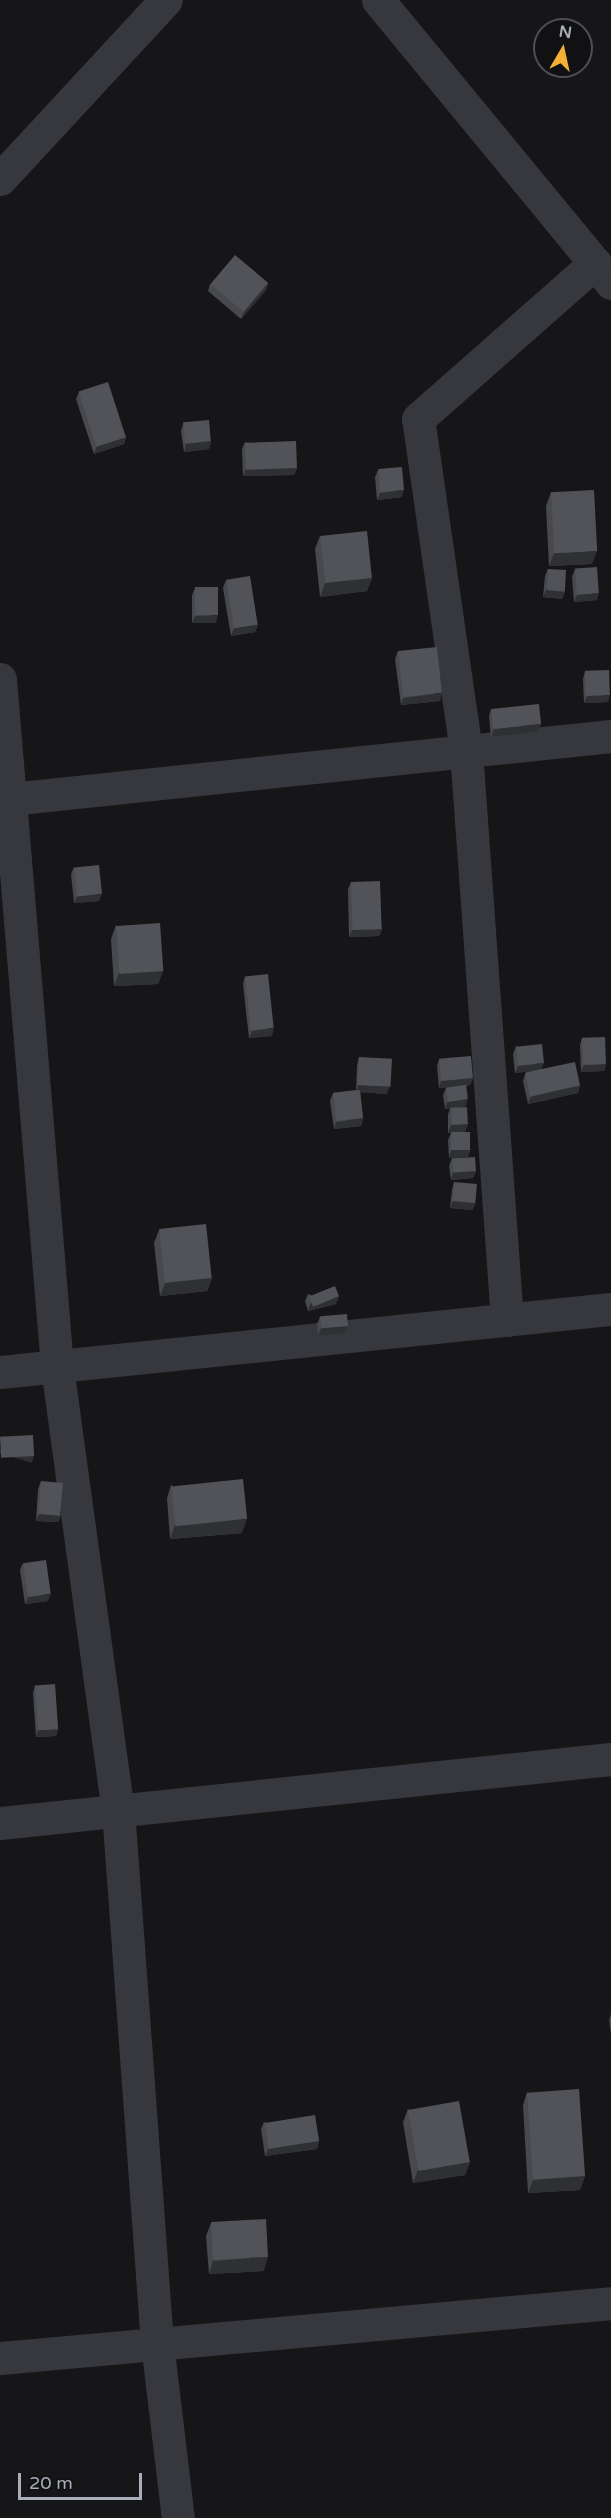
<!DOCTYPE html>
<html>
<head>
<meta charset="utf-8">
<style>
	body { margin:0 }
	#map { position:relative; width:611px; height:2518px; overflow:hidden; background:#161618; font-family:"Varela Round",sans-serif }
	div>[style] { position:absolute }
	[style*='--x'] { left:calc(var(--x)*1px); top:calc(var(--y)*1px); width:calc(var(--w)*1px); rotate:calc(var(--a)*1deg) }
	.street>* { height:33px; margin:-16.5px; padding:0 16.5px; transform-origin:16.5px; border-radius:16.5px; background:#37383d }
	.wall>* { inset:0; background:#47494d }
	.shaded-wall>* { inset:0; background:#2f3033; transform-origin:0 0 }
	.building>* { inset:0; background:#525359; transform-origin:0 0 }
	span { translate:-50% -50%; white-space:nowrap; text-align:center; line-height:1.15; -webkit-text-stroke:6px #111113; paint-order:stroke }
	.north { position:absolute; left:533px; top:18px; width:60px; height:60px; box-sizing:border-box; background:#111113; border:2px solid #4d4f55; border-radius:50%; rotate:9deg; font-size:16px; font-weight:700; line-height:24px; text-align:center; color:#a8adb8 }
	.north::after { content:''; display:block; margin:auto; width:21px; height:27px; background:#f2b134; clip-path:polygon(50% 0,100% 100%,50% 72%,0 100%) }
	.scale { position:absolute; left:18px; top:2473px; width:124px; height:27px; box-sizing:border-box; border:3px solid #a8adb8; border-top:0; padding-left:8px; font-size:18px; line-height:21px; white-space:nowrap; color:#a8adb8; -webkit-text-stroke:4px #111113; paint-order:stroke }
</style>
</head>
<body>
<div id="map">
	<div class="street">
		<div style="--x:378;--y:0;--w:367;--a:50.5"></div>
		<div style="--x:0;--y:179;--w:244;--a:-47.2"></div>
		<div style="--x:0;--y:679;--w:690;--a:85.26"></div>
		<div style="--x:57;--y:1367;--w:447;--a:82.2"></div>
		<div style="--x:118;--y:1810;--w:534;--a:85.82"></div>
		<div style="--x:157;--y:2343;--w:176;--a:83.2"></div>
		<div style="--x:0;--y:800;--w:614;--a:-5.98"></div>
		<div style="--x:507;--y:1320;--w:570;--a:-94.12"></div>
		<div style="--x:466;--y:751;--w:335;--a:-98.2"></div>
		<div style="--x:418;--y:419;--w:236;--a:-41.4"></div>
		<div style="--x:0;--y:1372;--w:614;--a:-5.89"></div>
		<div style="--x:0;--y:1823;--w:614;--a:-5.98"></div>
		<div style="--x:0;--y:2358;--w:613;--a:-5.14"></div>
	</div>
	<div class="wall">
		<div style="clip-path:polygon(268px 283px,266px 290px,241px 319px,208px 291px,210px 284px)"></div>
		<div style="clip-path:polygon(79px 392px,126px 437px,124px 444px,94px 454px,76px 399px)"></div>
		<div style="clip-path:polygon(183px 424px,211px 441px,209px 449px,184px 452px,181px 431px)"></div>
		<div style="clip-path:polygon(245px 442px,297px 468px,294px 475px,243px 476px,242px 449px)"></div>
		<div style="clip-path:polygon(378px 470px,402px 497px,377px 500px,375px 477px)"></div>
		<div style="clip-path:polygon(551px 492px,592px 564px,549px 566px,546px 506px)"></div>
		<div style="clip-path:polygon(320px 536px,372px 578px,367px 591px,320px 597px,315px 549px)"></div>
		<div style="clip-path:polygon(548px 569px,565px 592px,562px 599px,543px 597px,545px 576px)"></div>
		<div style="clip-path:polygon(575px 569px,597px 600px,574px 602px,572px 577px)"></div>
		<div style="clip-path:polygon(226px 580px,258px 624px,255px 632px,231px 636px,223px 588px)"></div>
		<div style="clip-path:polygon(195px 588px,216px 623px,192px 623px,192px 595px)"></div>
		<div style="clip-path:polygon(398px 651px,440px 701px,401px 705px,395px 659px)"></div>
		<div style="clip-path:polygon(585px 671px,608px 702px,584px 703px,583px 679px)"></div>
		<div style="clip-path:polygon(491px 709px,538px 732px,491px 737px,489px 716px)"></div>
		<div style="clip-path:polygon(74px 867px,99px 901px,74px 903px,71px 874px)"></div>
		<div style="clip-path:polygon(351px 882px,382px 929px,379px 936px,349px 937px,348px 889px)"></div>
		<div style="clip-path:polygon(116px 925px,163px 971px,158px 984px,114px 986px,111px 939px)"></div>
		<div style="clip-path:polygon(245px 976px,272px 1036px,249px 1038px,243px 984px)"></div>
		<div style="clip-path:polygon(582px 1038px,606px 1064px,604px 1071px,581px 1072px,580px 1045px)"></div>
		<div style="clip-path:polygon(516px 1046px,541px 1070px,580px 1085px,578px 1093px,528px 1104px,523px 1081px,525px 1074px,540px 1070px,515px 1073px,513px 1054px)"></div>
		<div style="clip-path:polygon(359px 1057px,387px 1094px,360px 1092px,363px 1118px,361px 1126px,334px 1129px,330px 1101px,333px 1093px,356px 1090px,357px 1065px)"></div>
		<div style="clip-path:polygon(439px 1059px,473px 1078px,470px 1085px,466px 1086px,466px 1106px,455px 1108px,468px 1124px,465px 1132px,468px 1157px,449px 1158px,448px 1140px,451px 1133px,448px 1133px,448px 1115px,450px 1108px,445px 1109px,443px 1095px,446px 1088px,454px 1087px,439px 1088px,437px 1066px)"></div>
		<div style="clip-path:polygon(452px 1158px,476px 1171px,473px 1178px,451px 1180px,449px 1166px)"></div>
		<div style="clip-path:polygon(454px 1182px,473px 1210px,450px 1208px,452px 1190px)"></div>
		<div style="clip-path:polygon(159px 1230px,212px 1278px,207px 1291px,160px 1296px,154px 1243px)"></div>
		<div style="clip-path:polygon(308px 1294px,336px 1304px,308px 1311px,305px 1301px)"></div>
		<div style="clip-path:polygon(320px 1317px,348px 1326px,345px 1333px,318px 1336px,317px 1324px)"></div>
		<div style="clip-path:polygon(41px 1481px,61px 1515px,58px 1522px,36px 1521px,38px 1489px)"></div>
		<div style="clip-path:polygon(171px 1485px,242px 1533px,170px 1539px,167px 1498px)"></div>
		<div style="clip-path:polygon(23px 1563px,48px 1601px,25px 1604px,20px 1570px)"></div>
		<div style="clip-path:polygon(35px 1685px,58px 1729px,56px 1736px,36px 1737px,33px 1693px)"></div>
		<div style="clip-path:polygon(611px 2014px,611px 2034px,609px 2020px)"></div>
		<div style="clip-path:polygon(527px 2092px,585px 2176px,580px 2190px,528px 2193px,523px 2105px)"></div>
		<div style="clip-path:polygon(408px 2109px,470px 2162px,465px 2175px,413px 2183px,403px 2122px)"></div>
		<div style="clip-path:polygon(264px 2122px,319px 2141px,317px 2149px,265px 2156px,261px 2129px)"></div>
		<div style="clip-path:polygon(211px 2223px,264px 2271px,209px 2274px,206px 2236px)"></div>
	</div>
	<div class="shaded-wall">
		<div style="clip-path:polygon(268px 283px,266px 290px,241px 319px,244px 312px)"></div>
		<div style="clip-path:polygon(126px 437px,124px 444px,94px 454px,97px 446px)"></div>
		<div style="clip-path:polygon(211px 441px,209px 449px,184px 452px,186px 444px)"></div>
		<div style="clip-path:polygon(246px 468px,297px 468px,294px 475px,243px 476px)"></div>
		<div style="clip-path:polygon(404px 490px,402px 497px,377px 500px,380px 493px)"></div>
		<div style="clip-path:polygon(597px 551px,592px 564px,549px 566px,554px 553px)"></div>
		<div style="clip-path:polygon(372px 578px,367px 591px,320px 597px,325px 583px)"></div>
		<div style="clip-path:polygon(546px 590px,565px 592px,562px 599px,543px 597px)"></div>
		<div style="clip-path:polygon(599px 593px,597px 600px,574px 602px,577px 595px)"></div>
		<div style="clip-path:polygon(218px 615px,216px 623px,192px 623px,195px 616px)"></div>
		<div style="clip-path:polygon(258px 624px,255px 632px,231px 636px,234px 628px)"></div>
		<div style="clip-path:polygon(442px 693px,440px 701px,401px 705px,403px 698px)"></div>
		<div style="clip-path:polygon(610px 695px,608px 702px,584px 703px,587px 696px)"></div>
		<div style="clip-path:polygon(541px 724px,538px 732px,491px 737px,494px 729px)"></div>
		<div style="clip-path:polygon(102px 894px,99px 901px,74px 903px,77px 896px)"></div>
		<div style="clip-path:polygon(382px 929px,379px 936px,349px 937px,352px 930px)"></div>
		<div style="clip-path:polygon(163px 971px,158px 984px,114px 986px,119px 973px)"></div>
		<div style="clip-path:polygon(274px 1028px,272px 1036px,249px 1038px,252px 1031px)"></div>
		<div style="clip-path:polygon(544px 1063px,541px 1070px,515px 1073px,518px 1066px)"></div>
		<div style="clip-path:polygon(606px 1064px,604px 1071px,581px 1072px,584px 1065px)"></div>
		<div style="clip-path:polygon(473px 1078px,470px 1085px,439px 1088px,441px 1081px)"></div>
		<div style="clip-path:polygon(358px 1085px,390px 1086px,387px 1094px,356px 1092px)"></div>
		<div style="clip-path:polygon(580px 1085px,578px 1093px,528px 1104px,530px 1097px)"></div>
		<div style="clip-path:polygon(468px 1099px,466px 1106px,445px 1109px,447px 1102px)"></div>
		<div style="clip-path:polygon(363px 1118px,361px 1126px,334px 1129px,336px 1122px)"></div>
		<div style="clip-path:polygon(468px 1124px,465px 1132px,448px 1133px,451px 1125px)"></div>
		<div style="clip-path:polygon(471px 1149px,468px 1157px,449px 1158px,451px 1150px)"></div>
		<div style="clip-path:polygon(476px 1171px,473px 1178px,451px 1180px,453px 1172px)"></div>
		<div style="clip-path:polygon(453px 1201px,476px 1202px,473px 1210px,450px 1208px)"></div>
		<div style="clip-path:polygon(212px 1278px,207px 1291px,160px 1296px,165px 1283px)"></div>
		<div style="clip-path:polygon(339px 1296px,336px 1304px,308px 1311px,310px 1304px)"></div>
		<div style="clip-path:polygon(348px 1326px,345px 1333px,318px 1336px,321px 1328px)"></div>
		<div style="left:34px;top:1456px;width:7px;height:34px;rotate:106deg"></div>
		<div style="clip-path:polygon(39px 1514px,61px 1515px,58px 1522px,36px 1521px)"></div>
		<div style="clip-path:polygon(247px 1519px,242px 1533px,170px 1539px,175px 1525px)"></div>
		<div style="clip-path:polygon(51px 1594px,48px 1601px,25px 1604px,28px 1597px)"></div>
		<div style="clip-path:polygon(58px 1729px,56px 1736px,36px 1737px,38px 1730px)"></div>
		<div style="clip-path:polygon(319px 2141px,317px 2149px,265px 2156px,268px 2149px)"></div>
		<div style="clip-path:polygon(470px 2162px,465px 2175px,413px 2183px,418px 2169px)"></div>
		<div style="clip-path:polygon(585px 2176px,580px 2190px,528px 2193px,533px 2180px)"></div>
		<div style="clip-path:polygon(268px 2257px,264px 2271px,209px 2274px,213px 2261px)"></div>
	</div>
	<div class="building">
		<div style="left:235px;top:255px;width:43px;height:38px;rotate:40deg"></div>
		<div style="left:108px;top:382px;width:58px;height:31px;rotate:72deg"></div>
		<div style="left:209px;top:420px;width:21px;height:26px;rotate:85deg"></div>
		<div style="left:296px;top:441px;width:27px;height:51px;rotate:88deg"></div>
		<div style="left:402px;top:467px;width:23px;height:24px;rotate:85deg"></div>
		<div style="left:594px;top:490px;width:61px;height:43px;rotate:87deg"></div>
		<div style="left:367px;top:531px;width:47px;height:47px;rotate:84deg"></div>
		<div style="left:597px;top:567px;width:26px;height:22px;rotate:86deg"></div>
		<div style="left:548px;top:569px;width:18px;height:21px;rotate:3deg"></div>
		<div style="left:250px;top:576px;width:49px;height:24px;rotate:81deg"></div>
		<div style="left:218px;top:587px;width:28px;height:23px;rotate:90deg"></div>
		<div style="left:437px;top:647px;width:46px;height:39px;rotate:84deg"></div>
		<div style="left:609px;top:670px;width:25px;height:24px;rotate:88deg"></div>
		<div style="left:539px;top:704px;width:20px;height:48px;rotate:84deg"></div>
		<div style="left:99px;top:865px;width:29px;height:25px;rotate:84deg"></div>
		<div style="left:380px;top:881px;width:48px;height:29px;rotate:88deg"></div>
		<div style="left:160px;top:923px;width:48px;height:44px;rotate:86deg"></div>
		<div style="left:268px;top:974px;width:54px;height:23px;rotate:84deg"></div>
		<div style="left:605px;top:1037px;width:27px;height:23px;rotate:88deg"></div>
		<div style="left:542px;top:1044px;width:19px;height:26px;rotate:84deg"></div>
		<div style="left:471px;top:1056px;width:22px;height:32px;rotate:85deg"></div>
		<div style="left:359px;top:1057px;width:33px;height:28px;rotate:3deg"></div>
		<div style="left:575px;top:1062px;width:24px;height:51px;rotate:78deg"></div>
		<div style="left:466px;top:1085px;width:14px;height:20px;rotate:82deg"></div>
		<div style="left:360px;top:1090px;width:28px;height:27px;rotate:84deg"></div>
		<div style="left:467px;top:1107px;width:17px;height:16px;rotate:87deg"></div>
		<div style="left:451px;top:1132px;width:19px;height:18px"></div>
		<div style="left:475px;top:1157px;width:14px;height:23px;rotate:86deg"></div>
		<div style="left:454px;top:1182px;width:23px;height:19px;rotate:5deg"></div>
		<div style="left:206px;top:1224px;width:54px;height:47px;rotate:84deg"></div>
		<div style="left:335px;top:1286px;width:11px;height:28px;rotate:68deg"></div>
		<div style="left:347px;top:1314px;width:12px;height:27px;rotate:85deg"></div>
		<div style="left:33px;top:1435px;width:21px;height:33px;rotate:87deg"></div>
		<div style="left:243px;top:1479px;width:40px;height:72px;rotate:84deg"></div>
		<div style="left:41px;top:1481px;width:22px;height:33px;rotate:5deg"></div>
		<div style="left:46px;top:1560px;width:34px;height:23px;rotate:82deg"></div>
		<div style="left:55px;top:1684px;width:45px;height:20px;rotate:86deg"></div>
		<div style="left:579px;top:2089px;width:87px;height:52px;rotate:86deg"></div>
		<div style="left:459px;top:2101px;width:62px;height:52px;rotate:80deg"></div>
		<div style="left:315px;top:2115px;width:26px;height:51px;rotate:81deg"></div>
		<div style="left:266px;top:2219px;width:38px;height:55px;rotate:87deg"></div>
	</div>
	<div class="north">N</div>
	<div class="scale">20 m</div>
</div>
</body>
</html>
